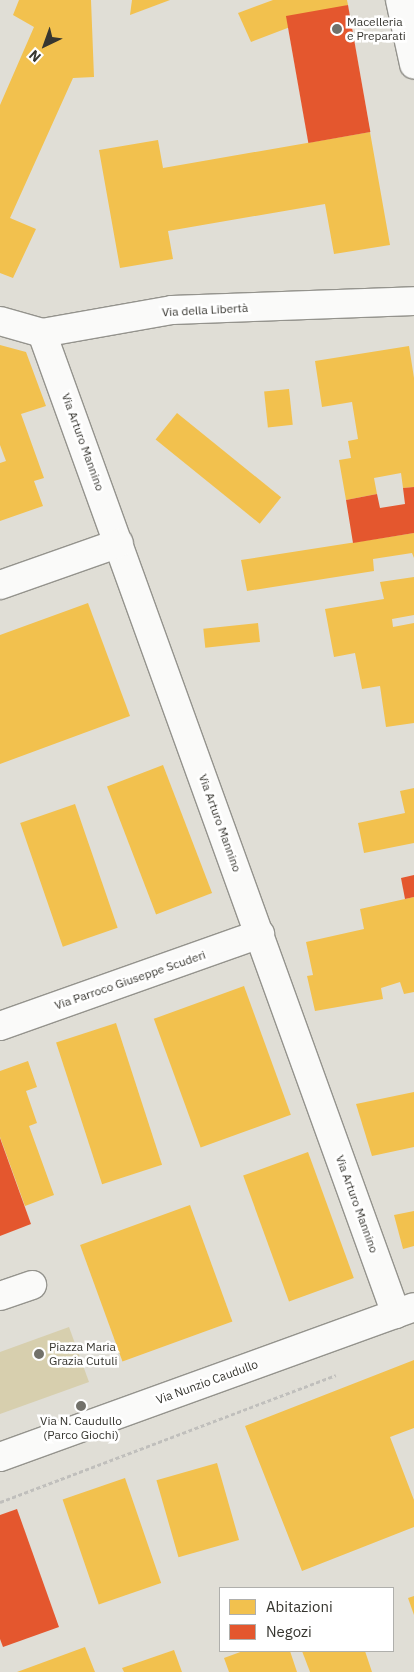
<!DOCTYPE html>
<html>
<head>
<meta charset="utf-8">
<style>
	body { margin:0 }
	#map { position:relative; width:414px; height:1672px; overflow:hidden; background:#e0ded6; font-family:"IBM Plex Sans",sans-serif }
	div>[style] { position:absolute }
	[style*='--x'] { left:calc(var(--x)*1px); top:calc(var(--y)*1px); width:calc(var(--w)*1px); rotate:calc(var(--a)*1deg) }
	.green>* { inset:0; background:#d7cfae }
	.homes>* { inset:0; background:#f2c14e; transform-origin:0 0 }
	.shops>* { inset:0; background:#e4572e; transform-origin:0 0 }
	.path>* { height:3px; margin-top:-1.5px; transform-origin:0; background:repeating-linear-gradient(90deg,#c0bfbc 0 4px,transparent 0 6.5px) }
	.roads { filter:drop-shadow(1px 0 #94938d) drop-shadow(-1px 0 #94938d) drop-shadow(0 1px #94938d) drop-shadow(0 -1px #94938d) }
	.minor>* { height:28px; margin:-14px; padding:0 14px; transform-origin:14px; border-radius:14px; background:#fafaf9 }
	.tertiary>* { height:28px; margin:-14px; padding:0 14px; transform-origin:14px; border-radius:14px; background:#fafaf9 }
	.secondary>* { height:28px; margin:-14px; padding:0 14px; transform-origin:14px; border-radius:14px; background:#fafaf9 }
	.dots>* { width:14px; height:14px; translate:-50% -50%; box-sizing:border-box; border:2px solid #fff; border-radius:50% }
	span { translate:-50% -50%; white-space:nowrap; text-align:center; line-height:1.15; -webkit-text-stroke:5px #fff; paint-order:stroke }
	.poi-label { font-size:12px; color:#373630 }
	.left { translate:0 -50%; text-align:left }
	.street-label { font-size:12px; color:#373630 }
	.legend { position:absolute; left:219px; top:1587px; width:175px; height:65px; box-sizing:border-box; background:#fff; border:1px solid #afafac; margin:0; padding:6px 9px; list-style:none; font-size:15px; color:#373630 }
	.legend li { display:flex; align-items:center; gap:10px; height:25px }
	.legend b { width:25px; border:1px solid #afafac }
	.north { position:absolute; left:20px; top:20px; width:50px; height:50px; -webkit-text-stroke:4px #fff; paint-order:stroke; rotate:222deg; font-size:14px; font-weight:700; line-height:20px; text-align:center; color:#373630 }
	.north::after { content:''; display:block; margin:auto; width:18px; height:22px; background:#373630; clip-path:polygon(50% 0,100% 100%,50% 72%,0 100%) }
</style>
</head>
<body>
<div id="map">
	<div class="green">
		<div style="clip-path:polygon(69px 1327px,89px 1382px,0 1414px,0 1352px)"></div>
	</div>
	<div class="homes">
		<div style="clip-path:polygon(19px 0,91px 0,94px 77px,73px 78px,10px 218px,36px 229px,13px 278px,0 273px,0 105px,34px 27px,13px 15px)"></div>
		<div style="clip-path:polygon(132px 0,170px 0,130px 15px)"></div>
		<div style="clip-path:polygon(273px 0,347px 0,348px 5px,251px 42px,238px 13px)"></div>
		<div style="clip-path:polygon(370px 132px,390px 245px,334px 254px,325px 204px,168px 231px,173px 259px,120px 268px,99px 150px,158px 140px,163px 168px)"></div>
		<div style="clip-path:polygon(0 345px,26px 352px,46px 406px,21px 414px,44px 478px,34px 481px,43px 506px,0 521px,0 463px,6px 461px,0 445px)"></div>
		<div style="clip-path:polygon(409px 346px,414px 378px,414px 487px,403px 488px,401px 473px,374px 478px,377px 494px,346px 500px,339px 460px,351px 458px,348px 441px,358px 439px,352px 402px,322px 407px,315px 361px)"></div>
		<div style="left:289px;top:389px;width:36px;height:25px;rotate:84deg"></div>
		<div style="left:177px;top:413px;width:134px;height:34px;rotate:39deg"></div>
		<div style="clip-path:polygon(414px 533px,414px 558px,412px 553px,373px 559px,374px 571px,247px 591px,241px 560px)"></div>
		<div style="clip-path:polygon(414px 577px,414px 615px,392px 619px,393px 627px,414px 623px,414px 723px,386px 727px,380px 686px,362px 689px,355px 653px,334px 657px,325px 609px,384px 599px,380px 582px)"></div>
		<div style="clip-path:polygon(88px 603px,130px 716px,0 764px,0 635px)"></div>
		<div style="left:258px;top:623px;width:19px;height:55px;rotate:84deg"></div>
		<div style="left:163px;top:765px;width:137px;height:60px;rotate:69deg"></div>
		<div style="clip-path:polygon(414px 788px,414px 843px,364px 853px,358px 823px,405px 813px,400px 791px)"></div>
		<div style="left:75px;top:804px;width:131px;height:58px;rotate:71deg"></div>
		<div style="clip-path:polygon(414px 897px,414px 992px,404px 994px,400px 982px,381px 988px,383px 999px,315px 1011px,307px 976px,313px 975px,306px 942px,364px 929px,360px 909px)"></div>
		<div style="left:244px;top:986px;width:137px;height:96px;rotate:70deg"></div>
		<div style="left:116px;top:1023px;width:149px;height:63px;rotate:72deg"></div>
		<div style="clip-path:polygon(28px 1061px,37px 1087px,26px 1091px,37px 1123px,29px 1126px,54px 1195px,25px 1206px,0 1137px,0 1071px)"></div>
		<div style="clip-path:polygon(414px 1092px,414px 1147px,372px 1156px,356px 1104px)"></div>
		<div style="left:308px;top:1152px;width:134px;height:69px;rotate:70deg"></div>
		<div style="left:190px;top:1205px;width:124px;height:117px;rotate:70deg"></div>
		<div style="clip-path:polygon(414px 1211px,414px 1246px,403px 1249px,394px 1215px)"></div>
		<div style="clip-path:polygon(414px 1360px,414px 1428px,390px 1437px,414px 1500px,414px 1527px,302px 1571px,245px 1426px)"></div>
		<div style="left:217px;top:1463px;width:80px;height:63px;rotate:74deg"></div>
		<div style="left:125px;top:1478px;width:111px;height:66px;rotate:71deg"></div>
		<div style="clip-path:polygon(414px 1596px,414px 1615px,408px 1598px)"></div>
		<div style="clip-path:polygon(85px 1647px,95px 1672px,17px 1672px)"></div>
		<div style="clip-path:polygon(174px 1650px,182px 1672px,124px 1672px,122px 1668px)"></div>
		<div style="clip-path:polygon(243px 1651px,290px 1651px,297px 1672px,229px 1672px,224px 1658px)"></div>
		<div style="clip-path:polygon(302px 1651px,365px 1651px,372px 1672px,310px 1672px)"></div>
	</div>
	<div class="shops">
		<div style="left:348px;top:5px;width:129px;height:63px;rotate:80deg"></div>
		<div style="clip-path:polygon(414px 487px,414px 533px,353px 543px,346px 500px,377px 494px,380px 508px,405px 504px,403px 488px)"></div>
		<div style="clip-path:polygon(414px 875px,414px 897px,405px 899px,401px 878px)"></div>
		<div style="clip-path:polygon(0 1138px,31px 1224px,0 1236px)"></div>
		<div style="clip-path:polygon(17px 1509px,59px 1627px,3px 1647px,0 1639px,0 1515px)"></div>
	</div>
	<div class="path">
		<div style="--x:0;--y:1502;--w:359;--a:-20.7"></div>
	</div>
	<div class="roads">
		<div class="minor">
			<div style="--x:0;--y:321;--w:44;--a:15.9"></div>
			<div style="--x:42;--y:333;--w:132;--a:-10"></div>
			<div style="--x:172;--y:310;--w:242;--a:-2.1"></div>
			<div style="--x:42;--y:333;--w:1043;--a:70.16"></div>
			<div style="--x:0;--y:585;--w:126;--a:-19.4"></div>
			<div style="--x:0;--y:1026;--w:276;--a:-19.5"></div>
			<div style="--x:0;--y:1296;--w:34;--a:-19"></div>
		</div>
		<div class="tertiary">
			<div style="--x:0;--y:1457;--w:440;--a:-19.9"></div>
		</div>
		<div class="secondary">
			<div style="--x:400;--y:0;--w:66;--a:77.7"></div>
		</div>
	</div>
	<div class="dots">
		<div style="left:337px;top:29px;background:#72716a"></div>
		<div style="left:39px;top:1354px;background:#72716a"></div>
		<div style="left:81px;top:1406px;background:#72716a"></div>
	</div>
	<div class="poi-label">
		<span class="left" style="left:347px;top:29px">Macelleria<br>e Preparati</span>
		<span class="left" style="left:49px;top:1354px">Piazza Maria<br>Grazia Cutuli</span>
		<span style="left:81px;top:1428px">Via N. Caudullo<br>(Parco Giochi)</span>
	</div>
	<div class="street-label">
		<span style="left:205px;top:310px;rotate:-3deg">Via della Libertà</span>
		<span style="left:83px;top:442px;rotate:70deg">Via Arturo Mannino</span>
		<span style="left:220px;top:823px;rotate:70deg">Via Arturo Mannino</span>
		<span style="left:130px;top:980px;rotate:-19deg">Via Parroco Giuseppe Scuderi</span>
		<span style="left:357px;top:1204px;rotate:70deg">Via Arturo Mannino</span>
		<span style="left:207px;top:1382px;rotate:-20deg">Via Nunzio Caudullo</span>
	</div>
	<ul class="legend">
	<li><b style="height:14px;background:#f2c14e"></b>Abitazioni</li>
	<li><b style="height:14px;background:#e4572e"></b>Negozi</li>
	</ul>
	<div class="north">N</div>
</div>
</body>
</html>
